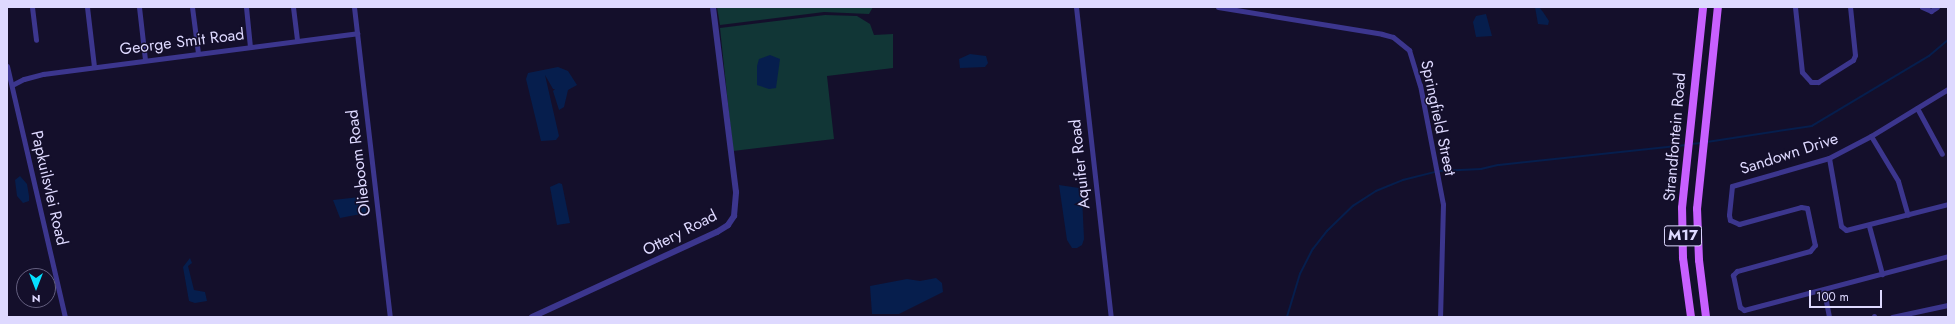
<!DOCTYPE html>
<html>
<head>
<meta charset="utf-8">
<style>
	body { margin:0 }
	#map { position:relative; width:1955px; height:324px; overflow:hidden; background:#140f2b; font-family:Jost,sans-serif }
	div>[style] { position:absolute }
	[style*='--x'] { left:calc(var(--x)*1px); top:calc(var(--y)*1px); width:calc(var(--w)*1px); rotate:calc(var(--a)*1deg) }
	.green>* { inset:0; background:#113636 }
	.water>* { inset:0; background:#061e4d }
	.stream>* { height:1.5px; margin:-0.75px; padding:0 0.75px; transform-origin:0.75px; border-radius:0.75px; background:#061e4d }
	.minor>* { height:5px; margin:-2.5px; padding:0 2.5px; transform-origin:2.5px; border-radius:2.5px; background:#3c368e }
	.tertiary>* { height:6px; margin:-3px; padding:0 3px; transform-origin:3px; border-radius:3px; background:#3c368e }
	.primary>* { height:8px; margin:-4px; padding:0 4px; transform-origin:4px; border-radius:4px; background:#c860ff }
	span { translate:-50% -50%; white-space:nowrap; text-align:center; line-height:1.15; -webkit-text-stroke:3px #140f2b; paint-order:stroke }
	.shield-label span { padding:1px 3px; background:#140f2b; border:1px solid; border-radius:3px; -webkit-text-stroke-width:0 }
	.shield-label { font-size:15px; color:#ded9ff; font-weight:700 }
	.street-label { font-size:16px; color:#ded9ff }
	.frame { position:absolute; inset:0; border:8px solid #ded9ff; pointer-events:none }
	.north { position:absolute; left:16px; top:268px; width:40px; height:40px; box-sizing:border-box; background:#140f2b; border:1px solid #656080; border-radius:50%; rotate:180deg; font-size:11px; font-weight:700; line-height:16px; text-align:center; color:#ded9ff }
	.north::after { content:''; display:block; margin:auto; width:14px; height:18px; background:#05dfff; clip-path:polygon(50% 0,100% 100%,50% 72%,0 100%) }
	.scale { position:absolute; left:1809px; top:290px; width:73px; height:18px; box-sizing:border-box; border:2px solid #ded9ff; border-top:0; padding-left:5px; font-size:12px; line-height:14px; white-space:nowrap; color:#ded9ff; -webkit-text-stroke:3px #140f2b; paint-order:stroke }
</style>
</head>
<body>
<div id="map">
	<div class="green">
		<div style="clip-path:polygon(717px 7px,873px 7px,869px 14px,824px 12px,720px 25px)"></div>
		<div style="clip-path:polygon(825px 15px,857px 16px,870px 24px,874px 35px,893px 34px,893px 68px,827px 76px,834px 139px,733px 151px,720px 28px)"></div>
	</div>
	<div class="water">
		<div style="clip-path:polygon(1535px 7px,1539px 7px,1543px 12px,1549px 21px,1548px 25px,1538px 24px)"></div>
		<div style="clip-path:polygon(1486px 14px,1492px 36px,1476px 37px,1473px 22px,1476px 16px)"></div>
		<div style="clip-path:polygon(970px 54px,986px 56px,988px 63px,985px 67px,960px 68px,959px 59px)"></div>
		<div style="clip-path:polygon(770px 55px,780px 59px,776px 88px,769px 89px,757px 85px,757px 66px,759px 59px)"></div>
		<div style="clip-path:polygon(558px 67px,568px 71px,577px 85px,568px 90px,564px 107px,559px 110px,553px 91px,555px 89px,553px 89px,545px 75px,559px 136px,556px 140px,541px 141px,526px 79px,528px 73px)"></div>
		<div style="clip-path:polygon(20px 176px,27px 184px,29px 196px,29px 201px,23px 203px,17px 196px,15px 180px)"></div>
		<div style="clip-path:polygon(559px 183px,562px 184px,570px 223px,557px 225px,550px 187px)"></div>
		<div style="clip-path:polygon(1059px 185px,1079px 188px,1082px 196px,1084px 239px,1082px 245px,1077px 248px,1072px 248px,1067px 240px)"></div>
		<div style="clip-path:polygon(360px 197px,366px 203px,366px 213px,340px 218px,333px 200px)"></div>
		<div style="clip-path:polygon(190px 258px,192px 263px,188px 266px,194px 290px,205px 292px,207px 301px,195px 303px,189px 301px,183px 267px)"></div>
		<div style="clip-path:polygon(936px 278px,942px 283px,943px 292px,899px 314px,872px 314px,870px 286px,907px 279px,920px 281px)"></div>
	</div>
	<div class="stream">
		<div style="--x:1707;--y:142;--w:106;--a:-8.7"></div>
		<div style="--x:1812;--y:126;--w:136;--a:-30.9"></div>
		<div style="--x:1929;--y:56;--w:25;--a:-40"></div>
		<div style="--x:1691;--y:144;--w:10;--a:-6"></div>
		<div style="--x:1439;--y:171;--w:42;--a:-2.7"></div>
		<div style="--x:1481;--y:169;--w:18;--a:-13"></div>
		<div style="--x:1499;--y:165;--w:188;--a:-6.1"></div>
		<div style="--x:1287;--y:317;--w:45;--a:-73.2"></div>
		<div style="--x:1300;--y:274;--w:28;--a:-63"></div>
		<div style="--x:1313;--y:249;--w:23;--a:-52"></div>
		<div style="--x:1327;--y:231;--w:36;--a:-44"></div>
		<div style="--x:1353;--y:206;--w:27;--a:-33"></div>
		<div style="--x:1376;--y:191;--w:29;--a:-22"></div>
		<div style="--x:1403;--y:180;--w:33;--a:-14"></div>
	</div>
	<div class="minor">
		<div style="--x:32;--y:7;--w:33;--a:83"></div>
		<div style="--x:87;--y:7;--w:60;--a:83.3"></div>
		<div style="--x:139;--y:7;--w:53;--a:83.5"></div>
		<div style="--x:192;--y:7;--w:46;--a:82.6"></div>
		<div style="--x:246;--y:7;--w:40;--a:84.3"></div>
		<div style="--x:293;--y:7;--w:34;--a:83"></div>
		<div style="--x:354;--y:7;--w:312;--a:83.4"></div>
		<div style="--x:1076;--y:7;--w:312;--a:83.6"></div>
		<div style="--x:1218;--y:7;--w:166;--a:9.3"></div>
		<div style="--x:1382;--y:34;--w:11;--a:15"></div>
		<div style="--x:1393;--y:37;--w:21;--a:39"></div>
		<div style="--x:1409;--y:50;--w:37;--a:73"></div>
		<div style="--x:1420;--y:85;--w:121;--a:79.1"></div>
		<div style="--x:1443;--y:204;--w:113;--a:91.5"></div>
		<div style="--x:1795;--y:7;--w:65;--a:83.9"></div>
		<div style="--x:1802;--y:72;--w:13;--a:48"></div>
		<div style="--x:1811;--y:82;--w:7;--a:0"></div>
		<div style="--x:1818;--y:82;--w:41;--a:-32.2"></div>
		<div style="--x:1853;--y:60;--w:5;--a:-68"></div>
		<div style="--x:1855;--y:55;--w:48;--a:-95.9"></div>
		<div style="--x:1922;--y:7;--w:10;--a:24"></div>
		<div style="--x:1931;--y:11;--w:7;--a:-34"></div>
		<div style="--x:7;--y:66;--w:258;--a:77"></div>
		<div style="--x:12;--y:85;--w:13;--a:-27"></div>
		<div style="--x:24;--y:79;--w:20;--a:-15"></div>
		<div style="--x:43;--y:74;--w:317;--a:-7.4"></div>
		<div style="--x:1948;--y:89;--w:90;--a:148.6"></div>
		<div style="--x:1871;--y:136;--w:47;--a:152.4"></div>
		<div style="--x:1829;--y:158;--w:101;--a:163.9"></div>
		<div style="--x:1732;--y:186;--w:29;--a:96"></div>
		<div style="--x:1729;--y:215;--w:5;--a:79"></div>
		<div style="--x:1730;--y:220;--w:10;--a:24"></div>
		<div style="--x:1739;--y:224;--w:64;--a:-15.3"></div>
		<div style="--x:1801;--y:207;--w:6;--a:9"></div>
		<div style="--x:1807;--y:208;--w:38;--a:78"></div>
		<div style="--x:1815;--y:245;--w:8;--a:130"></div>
		<div style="--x:1810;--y:251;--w:76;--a:164.7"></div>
		<div style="--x:1737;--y:271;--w:6;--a:135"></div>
		<div style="--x:1733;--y:275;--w:33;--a:78"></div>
		<div style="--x:1740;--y:307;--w:5;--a:37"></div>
		<div style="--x:1744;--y:310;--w:211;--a:-14.8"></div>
		<div style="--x:1917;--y:108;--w:52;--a:61.5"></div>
		<div style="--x:1871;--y:136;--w:52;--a:59"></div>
		<div style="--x:1898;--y:181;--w:35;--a:74"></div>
		<div style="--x:1829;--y:158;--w:69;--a:80"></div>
		<div style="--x:1841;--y:226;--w:6;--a:39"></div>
		<div style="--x:1846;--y:230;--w:105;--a:-14.3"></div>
		<div style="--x:1869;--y:226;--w:50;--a:74.8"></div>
		<div style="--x:1824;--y:291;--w:26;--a:79"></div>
		<div style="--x:1874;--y:316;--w:1;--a:90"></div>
		<div style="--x:1892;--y:317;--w:57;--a:-12.1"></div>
	</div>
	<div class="tertiary">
		<div style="--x:532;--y:317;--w:204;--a:-24.7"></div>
		<div style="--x:717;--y:232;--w:13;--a:-32"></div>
		<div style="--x:728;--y:225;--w:11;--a:-56"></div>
		<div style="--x:734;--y:216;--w:24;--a:-85"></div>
		<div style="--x:736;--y:192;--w:186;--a:-97.1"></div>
	</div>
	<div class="primary">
		<div style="--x:1691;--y:317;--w:60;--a:-97.7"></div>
		<div style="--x:1683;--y:258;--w:50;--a:-91.1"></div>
		<div style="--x:1682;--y:208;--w:202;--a:-84"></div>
		<div style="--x:1706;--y:317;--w:57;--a:-97"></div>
		<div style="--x:1699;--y:260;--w:51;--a:-92.2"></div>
		<div style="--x:1697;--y:209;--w:203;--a:-84.1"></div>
	</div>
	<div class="shield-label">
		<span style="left:1683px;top:236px">M17</span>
	</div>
	<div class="street-label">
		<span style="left:182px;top:42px;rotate:-7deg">George Smit Road</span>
		<span style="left:1438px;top:118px;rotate:78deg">Springfield Street</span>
		<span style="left:1675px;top:137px;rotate:-85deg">Strandfontein Road</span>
		<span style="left:1789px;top:154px;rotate:-18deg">Sandown Drive</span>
		<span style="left:359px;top:163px;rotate:-97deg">Olieboom Road</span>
		<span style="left:1080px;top:164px;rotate:-96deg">Aquifer Road</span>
		<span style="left:49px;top:188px;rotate:77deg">Papkuilsvlei Road</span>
		<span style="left:680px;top:233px;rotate:-27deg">Ottery Road</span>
	</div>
	<div class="frame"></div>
	<div class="north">N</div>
	<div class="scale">100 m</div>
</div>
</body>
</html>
